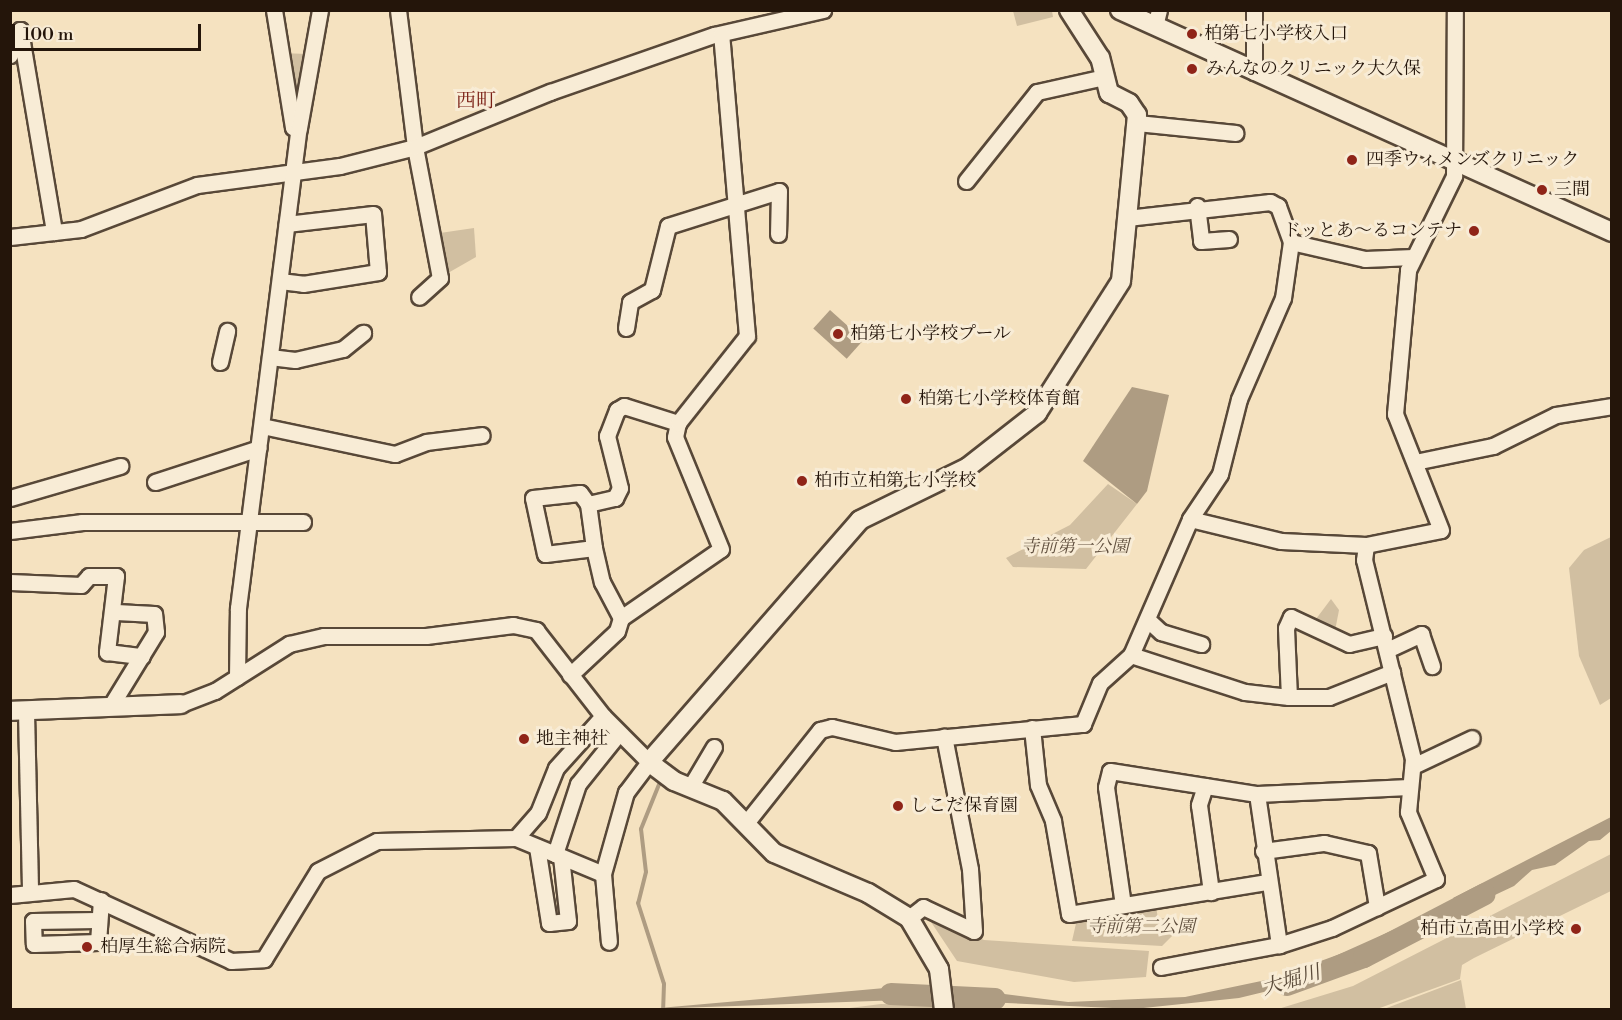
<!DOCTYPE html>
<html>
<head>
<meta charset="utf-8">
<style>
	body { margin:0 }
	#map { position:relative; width:1622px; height:1020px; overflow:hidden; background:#f5e2c0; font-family:"Libre Bodoni","Noto Serif JP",serif }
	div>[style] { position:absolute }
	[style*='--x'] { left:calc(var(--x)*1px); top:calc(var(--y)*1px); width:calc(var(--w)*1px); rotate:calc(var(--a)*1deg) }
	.green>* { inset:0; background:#d1bfa1 }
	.water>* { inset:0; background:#ae9c82; transform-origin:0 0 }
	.stream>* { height:4px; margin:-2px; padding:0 2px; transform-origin:2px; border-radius:2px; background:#ae9c82 }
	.river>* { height:22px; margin:-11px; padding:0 11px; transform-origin:11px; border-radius:11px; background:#ae9c82 }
	.roads { filter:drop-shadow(2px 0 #584838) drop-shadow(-2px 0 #584838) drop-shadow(0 2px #584838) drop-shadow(0 -2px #584838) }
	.minor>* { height:15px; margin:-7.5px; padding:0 7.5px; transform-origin:7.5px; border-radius:7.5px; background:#f8ecd6 }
	.tertiary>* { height:18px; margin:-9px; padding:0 9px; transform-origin:9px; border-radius:9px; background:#f8ecd6 }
	.dots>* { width:16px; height:16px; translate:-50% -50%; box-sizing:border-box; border:3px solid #f8ecd6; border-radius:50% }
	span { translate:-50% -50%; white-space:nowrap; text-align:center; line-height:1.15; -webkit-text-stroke:6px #f8ecd6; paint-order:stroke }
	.poi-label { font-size:18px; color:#24150a }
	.left { translate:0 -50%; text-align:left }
	.right { translate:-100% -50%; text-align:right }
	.park-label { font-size:18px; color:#61503f; font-style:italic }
	.neighbourhood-label { font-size:20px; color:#7a1f14 }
	.water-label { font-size:20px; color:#5b4b3a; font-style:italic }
	.frame { position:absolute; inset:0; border:12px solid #24150a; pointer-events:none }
	.scale { position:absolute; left:12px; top:24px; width:189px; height:27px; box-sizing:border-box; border:3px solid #24150a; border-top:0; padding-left:8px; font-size:18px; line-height:21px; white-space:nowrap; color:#24150a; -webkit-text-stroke:4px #f8ecd6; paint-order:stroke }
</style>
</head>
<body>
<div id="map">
	<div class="green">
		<div style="clip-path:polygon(1013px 11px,1052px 11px,1053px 17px,1017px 26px)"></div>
		<div style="clip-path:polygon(281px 53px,307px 54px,297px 115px)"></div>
		<div style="clip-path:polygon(474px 228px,476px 257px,448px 273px,440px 233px)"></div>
		<div style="clip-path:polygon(1108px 484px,1137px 504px,1086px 569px,1013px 567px,1006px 558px,1070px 525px)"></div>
		<div style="clip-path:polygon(1611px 537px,1611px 698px,1600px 705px,1579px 656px,1569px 568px,1584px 550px)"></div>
		<div style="clip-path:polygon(1331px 599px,1339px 610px,1334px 636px,1316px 619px)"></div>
		<div style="clip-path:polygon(1611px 854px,1611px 891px,1474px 958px,1462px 965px,1460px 979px,1377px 1009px,1278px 1009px,1353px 986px)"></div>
		<div style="clip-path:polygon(1156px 906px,1158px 919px,1170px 917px,1173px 935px,1162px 946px,1072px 941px,1077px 919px)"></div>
		<div style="clip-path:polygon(927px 916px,984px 940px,1149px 951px,1146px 977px,1074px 982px,957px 961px)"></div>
		<div style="clip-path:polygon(1461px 980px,1466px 1009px,1384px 1009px)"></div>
		<div style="clip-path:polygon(881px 1004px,934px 1005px,953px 1009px,834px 1010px)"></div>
	</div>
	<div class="water">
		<div style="left:830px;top:310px;width:45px;height:25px;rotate:42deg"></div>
		<div style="clip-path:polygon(1132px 387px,1169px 395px,1147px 491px,1137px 504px,1083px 461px)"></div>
		<div style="clip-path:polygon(1611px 817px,1611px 831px,1600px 840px,1589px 841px,1555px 865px,1532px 870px,1514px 886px,1461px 911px,1453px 898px)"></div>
		<div style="clip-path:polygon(1442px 908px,1447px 918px,1402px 941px,1288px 986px,1239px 998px,1134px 1009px,964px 1001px,965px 989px,1068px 1002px,1185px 997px,1295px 974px)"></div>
		<div style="clip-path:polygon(896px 987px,929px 987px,930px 999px,648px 1009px)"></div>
	</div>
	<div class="stream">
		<div style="--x:660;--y:782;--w:51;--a:112"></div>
		<div style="--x:641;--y:829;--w:43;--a:83.4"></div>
		<div style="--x:646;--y:872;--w:32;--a:104"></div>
		<div style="--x:638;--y:903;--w:85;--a:72.2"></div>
		<div style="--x:664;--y:984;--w:26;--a:92"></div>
	</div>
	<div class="river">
		<div style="--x:1287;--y:985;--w:82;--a:-20"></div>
		<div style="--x:1364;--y:957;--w:136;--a:-27.5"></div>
		<div style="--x:891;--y:994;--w:104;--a:2.8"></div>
	</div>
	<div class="roads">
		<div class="minor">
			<div style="--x:274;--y:10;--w:119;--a:80.8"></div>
			<div style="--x:293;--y:127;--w:5;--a:11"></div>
			<div style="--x:398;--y:10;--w:138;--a:82.9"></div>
			<div style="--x:415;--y:147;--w:133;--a:79.2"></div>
			<div style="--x:440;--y:278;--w:28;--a:138"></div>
			<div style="--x:1254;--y:10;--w:62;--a:90"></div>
			<div style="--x:1155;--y:26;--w:16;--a:-76"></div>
			<div style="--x:10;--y:55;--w:27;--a:-68"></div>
			<div style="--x:20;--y:30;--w:205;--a:80.4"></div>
			<div style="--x:1137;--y:123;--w:99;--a:5.8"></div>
			<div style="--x:966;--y:181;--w:114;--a:-51.4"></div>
			<div style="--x:1037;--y:92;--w:69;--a:-12.6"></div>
			<div style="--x:1197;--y:206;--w:35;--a:83"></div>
			<div style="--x:1201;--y:241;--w:28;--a:-4"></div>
			<div style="--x:1127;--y:218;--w:144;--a:-6.4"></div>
			<div style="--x:1270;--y:202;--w:9;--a:27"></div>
			<div style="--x:1278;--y:206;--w:38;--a:70"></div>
			<div style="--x:10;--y:237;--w:71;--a:-6.4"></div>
			<div style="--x:81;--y:229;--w:124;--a:-20.8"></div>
			<div style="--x:197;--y:185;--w:144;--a:-7.6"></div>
			<div style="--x:340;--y:166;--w:77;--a:-14.2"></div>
			<div style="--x:415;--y:147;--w:146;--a:-22.2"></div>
			<div style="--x:550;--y:92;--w:174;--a:-19.2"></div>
			<div style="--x:714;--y:35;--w:112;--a:-12.9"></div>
			<div style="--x:280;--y:281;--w:23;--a:7"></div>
			<div style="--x:303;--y:284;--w:76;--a:-9.1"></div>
			<div style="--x:378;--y:272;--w:58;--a:-94.9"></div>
			<div style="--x:373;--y:214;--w:87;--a:173.4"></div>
			<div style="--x:626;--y:328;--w:26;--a:-81"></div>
			<div style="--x:630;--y:302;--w:25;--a:-29"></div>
			<div style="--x:652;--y:290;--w:66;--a:-76"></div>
			<div style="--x:668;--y:226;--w:116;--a:-17.5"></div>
			<div style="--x:779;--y:191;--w:43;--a:91.3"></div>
			<div style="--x:270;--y:357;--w:25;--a:7"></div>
			<div style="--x:295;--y:360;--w:49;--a:-12.9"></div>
			<div style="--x:343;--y:349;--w:26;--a:-39"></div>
			<div style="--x:220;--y:362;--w:32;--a:-77"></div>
			<div style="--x:262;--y:426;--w:136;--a:11.9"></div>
			<div style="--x:395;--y:454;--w:33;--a:-21"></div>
			<div style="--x:426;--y:442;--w:56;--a:-7.1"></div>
			<div style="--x:1415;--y:462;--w:80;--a:-11.6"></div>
			<div style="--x:1493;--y:446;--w:70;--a:-26.2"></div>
			<div style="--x:1556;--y:415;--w:57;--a:-9.1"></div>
			<div style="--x:155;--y:482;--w:109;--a:-18.1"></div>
			<div style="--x:10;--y:498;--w:115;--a:-16.2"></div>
			<div style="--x:588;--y:504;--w:44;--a:82.2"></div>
			<div style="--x:594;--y:548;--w:49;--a:173"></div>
			<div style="--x:545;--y:554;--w:57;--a:-102.1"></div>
			<div style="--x:533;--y:498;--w:47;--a:-6.1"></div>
			<div style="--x:580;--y:493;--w:14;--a:54"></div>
			<div style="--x:588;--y:504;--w:28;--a:-13"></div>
			<div style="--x:615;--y:498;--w:11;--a:-63"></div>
			<div style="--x:620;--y:488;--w:54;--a:-104"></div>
			<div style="--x:607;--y:436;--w:28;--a:-69"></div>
			<div style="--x:617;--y:410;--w:8;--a:-30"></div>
			<div style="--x:624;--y:406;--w:57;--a:17.5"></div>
			<div style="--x:1190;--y:519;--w:94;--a:13.6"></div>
			<div style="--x:1281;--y:541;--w:85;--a:2.7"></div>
			<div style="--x:10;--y:531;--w:73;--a:-7.1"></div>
			<div style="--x:82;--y:522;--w:221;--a:0"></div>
			<div style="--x:594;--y:548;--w:35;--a:77"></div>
			<div style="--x:602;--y:582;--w:41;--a:62.2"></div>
			<div style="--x:10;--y:582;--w:71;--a:2.4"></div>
			<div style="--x:81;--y:585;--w:12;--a:-48"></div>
			<div style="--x:89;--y:576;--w:27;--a:0"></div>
			<div style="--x:116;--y:576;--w:77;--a:96.8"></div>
			<div style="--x:107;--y:652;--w:35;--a:7"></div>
			<div style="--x:1148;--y:620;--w:18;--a:43"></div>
			<div style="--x:1161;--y:632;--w:42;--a:16.7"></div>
			<div style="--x:1387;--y:650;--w:38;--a:-25"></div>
			<div style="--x:1421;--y:634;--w:34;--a:71"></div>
			<div style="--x:1131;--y:655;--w:120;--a:18"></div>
			<div style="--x:1245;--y:692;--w:44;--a:6.5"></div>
			<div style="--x:1289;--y:697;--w:40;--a:0"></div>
			<div style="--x:1329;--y:697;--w:68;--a:-21.6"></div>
			<div style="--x:570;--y:675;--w:64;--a:-43.1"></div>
			<div style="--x:617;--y:631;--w:14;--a:-73"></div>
			<div style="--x:621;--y:618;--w:121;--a:-34.6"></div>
			<div style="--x:721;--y:549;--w:121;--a:-112.3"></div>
			<div style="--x:675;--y:437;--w:14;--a:-78"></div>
			<div style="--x:678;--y:423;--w:111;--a:-51.6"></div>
			<div style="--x:747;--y:336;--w:303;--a:-94.9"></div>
			<div style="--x:237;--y:677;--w:69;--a:-89.2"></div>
			<div style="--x:238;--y:608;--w:484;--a:-82.8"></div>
			<div style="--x:299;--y:128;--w:120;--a:-79.9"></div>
			<div style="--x:1289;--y:697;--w:69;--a:-92.5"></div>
			<div style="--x:1286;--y:628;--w:12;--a:-66"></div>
			<div style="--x:1291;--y:617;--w:64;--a:25"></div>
			<div style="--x:1349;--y:644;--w:36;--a:-13"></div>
			<div style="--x:181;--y:704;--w:36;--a:-21"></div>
			<div style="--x:215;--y:691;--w:88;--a:-32.4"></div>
			<div style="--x:289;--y:644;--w:36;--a:-13"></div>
			<div style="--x:324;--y:636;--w:102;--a:0"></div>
			<div style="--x:426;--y:636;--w:88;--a:-7.2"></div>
			<div style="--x:513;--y:625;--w:24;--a:12"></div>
			<div style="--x:536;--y:630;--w:109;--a:52.1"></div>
			<div style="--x:603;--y:716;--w:65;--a:45"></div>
			<div style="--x:649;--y:762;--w:38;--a:127"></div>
			<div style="--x:626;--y:792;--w:85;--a:105.7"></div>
			<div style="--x:603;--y:874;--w:68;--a:85"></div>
			<div style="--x:110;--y:707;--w:88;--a:-58.5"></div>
			<div style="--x:156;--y:632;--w:18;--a:-96"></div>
			<div style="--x:154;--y:614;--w:38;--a:-177"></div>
			<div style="--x:26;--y:712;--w:180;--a:88.7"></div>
			<div style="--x:1032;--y:728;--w:57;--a:84"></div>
			<div style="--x:1038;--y:785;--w:39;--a:67"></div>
			<div style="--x:1053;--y:821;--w:94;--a:80.2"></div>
			<div style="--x:1069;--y:914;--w:201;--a:-9.2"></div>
			<div style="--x:1413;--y:766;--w:65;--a:-25.4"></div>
			<div style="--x:692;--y:784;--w:43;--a:-59.3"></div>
			<div style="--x:1205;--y:786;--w:20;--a:108"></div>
			<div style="--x:1199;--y:805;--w:88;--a:82.1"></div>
			<div style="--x:1257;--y:794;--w:153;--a:81.7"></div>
			<div style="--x:746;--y:823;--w:119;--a:-51.5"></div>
			<div style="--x:820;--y:730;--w:12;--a:-14"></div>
			<div style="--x:832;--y:727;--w:65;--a:13.4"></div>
			<div style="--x:895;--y:742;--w:189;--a:-5.5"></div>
			<div style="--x:1083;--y:724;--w:44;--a:-67.5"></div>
			<div style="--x:1100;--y:683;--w:42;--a:-42.1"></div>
			<div style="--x:1131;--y:655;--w:148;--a:-66.5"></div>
			<div style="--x:1190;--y:519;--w:54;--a:-56.3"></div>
			<div style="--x:1220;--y:474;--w:77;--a:-75.8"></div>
			<div style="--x:1239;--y:399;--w:110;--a:-66.5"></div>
			<div style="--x:1283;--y:298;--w:57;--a:-81.9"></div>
			<div style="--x:1291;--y:242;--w:76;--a:12.9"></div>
			<div style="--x:1365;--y:259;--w:48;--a:-2.4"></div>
			<div style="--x:537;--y:847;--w:77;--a:81"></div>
			<div style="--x:549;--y:923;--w:19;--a:-6"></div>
			<div style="--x:568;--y:921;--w:64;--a:-96.2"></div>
			<div style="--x:1263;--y:851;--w:62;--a:-7.5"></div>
			<div style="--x:1324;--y:843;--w:45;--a:12.8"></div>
			<div style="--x:1368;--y:853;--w:55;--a:80.5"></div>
			<div style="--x:555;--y:854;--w:42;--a:-157.7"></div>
			<div style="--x:516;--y:838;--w:33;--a:-49"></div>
			<div style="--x:538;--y:813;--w:48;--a:-68.2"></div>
			<div style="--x:556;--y:768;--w:70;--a:-47.9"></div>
			<div style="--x:603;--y:874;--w:52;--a:-157.4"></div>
			<div style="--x:555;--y:854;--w:74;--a:-71.8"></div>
			<div style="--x:578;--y:784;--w:65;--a:-51.2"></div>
			<div style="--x:10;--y:895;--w:64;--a:-5.4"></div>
			<div style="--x:74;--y:889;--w:173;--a:24.6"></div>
			<div style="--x:231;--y:961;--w:33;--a:-3"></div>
			<div style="--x:264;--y:959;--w:103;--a:-58.5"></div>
			<div style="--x:318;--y:871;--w:66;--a:-27"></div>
			<div style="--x:377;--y:841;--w:139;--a:-1.2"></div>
			<div style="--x:1123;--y:905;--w:119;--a:-98.2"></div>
			<div style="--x:1106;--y:787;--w:16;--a:-76"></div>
			<div style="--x:1110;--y:771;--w:149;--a:8.9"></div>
			<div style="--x:1257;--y:794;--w:152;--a:-2.6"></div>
			<div style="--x:909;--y:918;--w:18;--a:-38"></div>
			<div style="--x:923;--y:907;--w:56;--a:25.2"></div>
			<div style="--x:974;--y:931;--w:62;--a:-93.7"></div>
			<div style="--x:970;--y:869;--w:135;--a:-101.1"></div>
			<div style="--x:97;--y:920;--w:64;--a:179.1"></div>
			<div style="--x:33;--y:921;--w:23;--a:88"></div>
			<div style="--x:34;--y:944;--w:64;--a:-1.8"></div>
			<div style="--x:98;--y:942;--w:42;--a:-85.9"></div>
			<div style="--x:1161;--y:967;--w:120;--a:-10.6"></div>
			<div style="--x:1279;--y:945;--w:56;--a:-17.8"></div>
			<div style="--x:1332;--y:928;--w:115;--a:-25.2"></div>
			<div style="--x:1436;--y:879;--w:73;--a:-112.7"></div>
			<div style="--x:1408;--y:812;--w:53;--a:-84.6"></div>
			<div style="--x:1413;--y:759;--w:205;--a:-103.8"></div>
			<div style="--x:1364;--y:560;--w:15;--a:-82"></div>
			<div style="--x:1366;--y:545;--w:76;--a:-11.3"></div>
			<div style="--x:1441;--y:530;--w:125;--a:-111.6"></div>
			<div style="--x:1395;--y:414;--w:145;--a:-84.8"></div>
			<div style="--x:1408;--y:270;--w:105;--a:-63.9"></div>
			<div style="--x:1454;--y:176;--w:166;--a:-89.7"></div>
		</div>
		<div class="tertiary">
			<div style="--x:1120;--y:10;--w:540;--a:24.29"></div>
			<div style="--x:10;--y:711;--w:171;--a:-2.3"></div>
			<div style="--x:944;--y:1010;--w:41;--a:-97"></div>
			<div style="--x:939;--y:969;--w:59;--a:-120.5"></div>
			<div style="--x:909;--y:918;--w:48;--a:-148.6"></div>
			<div style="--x:868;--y:893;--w:102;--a:-156.9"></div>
			<div style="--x:774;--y:853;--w:73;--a:-134.4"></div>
			<div style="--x:723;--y:801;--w:53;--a:-157.8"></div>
			<div style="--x:674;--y:781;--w:31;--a:-143"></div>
			<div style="--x:649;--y:762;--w:321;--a:-48.9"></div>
			<div style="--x:860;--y:520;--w:120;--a:-26.1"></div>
			<div style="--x:968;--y:467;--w:88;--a:-38"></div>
			<div style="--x:1037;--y:413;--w:156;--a:-57.5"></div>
			<div style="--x:1121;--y:281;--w:167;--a:-84.5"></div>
			<div style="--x:1137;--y:115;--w:14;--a:-124"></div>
			<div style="--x:1129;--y:103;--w:22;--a:-153"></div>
			<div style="--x:1109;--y:93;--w:36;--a:-104"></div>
			<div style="--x:1100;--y:58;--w:57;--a:-122.9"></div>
		</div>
	</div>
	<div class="dots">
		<div style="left:1192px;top:34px;background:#8f2418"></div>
		<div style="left:1192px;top:69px;background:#8f2418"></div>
		<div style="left:1352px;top:160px;background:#8f2418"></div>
		<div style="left:1542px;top:190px;background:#8f2418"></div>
		<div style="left:1474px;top:231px;background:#8f2418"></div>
		<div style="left:838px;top:334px;background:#8f2418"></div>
		<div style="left:906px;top:399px;background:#8f2418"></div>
		<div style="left:802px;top:481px;background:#8f2418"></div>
		<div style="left:524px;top:739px;background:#8f2418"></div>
		<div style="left:898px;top:806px;background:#8f2418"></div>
		<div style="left:1576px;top:929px;background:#8f2418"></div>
		<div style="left:87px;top:947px;background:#8f2418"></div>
	</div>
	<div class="poi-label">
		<span class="left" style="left:1204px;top:34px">柏第七小学校入口</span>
		<span class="left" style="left:1206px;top:69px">みんなのクリニック大久保</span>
		<span class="left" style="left:1366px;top:160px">四季ウィメンズクリニック</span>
		<span class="left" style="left:1554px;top:190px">三間</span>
		<span class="right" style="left:1462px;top:231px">ドッとあ〜るコンテナ</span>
		<span class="left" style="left:850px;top:334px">柏第七小学校プール</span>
		<span class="left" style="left:918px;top:399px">柏第七小学校体育館</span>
		<span class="left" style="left:814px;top:481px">柏市立柏第七小学校</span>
		<span class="left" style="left:536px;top:739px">地主神社</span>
		<span class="left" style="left:910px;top:806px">しこだ保育園</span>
		<span class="right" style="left:1564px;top:929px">柏市立高田小学校</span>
		<span class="left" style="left:100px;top:947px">柏厚生総合病院</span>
	</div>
	<div class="park-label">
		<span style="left:1075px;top:547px">寺前第一公園</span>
		<span style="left:1141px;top:927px">寺前第二公園</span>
	</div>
	<div class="neighbourhood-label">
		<span style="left:476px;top:101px">西町</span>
	</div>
	<div class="water-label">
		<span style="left:1291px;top:981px;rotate:-17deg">大堀川</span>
	</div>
	<div class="frame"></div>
	<div class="scale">100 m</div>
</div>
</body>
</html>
